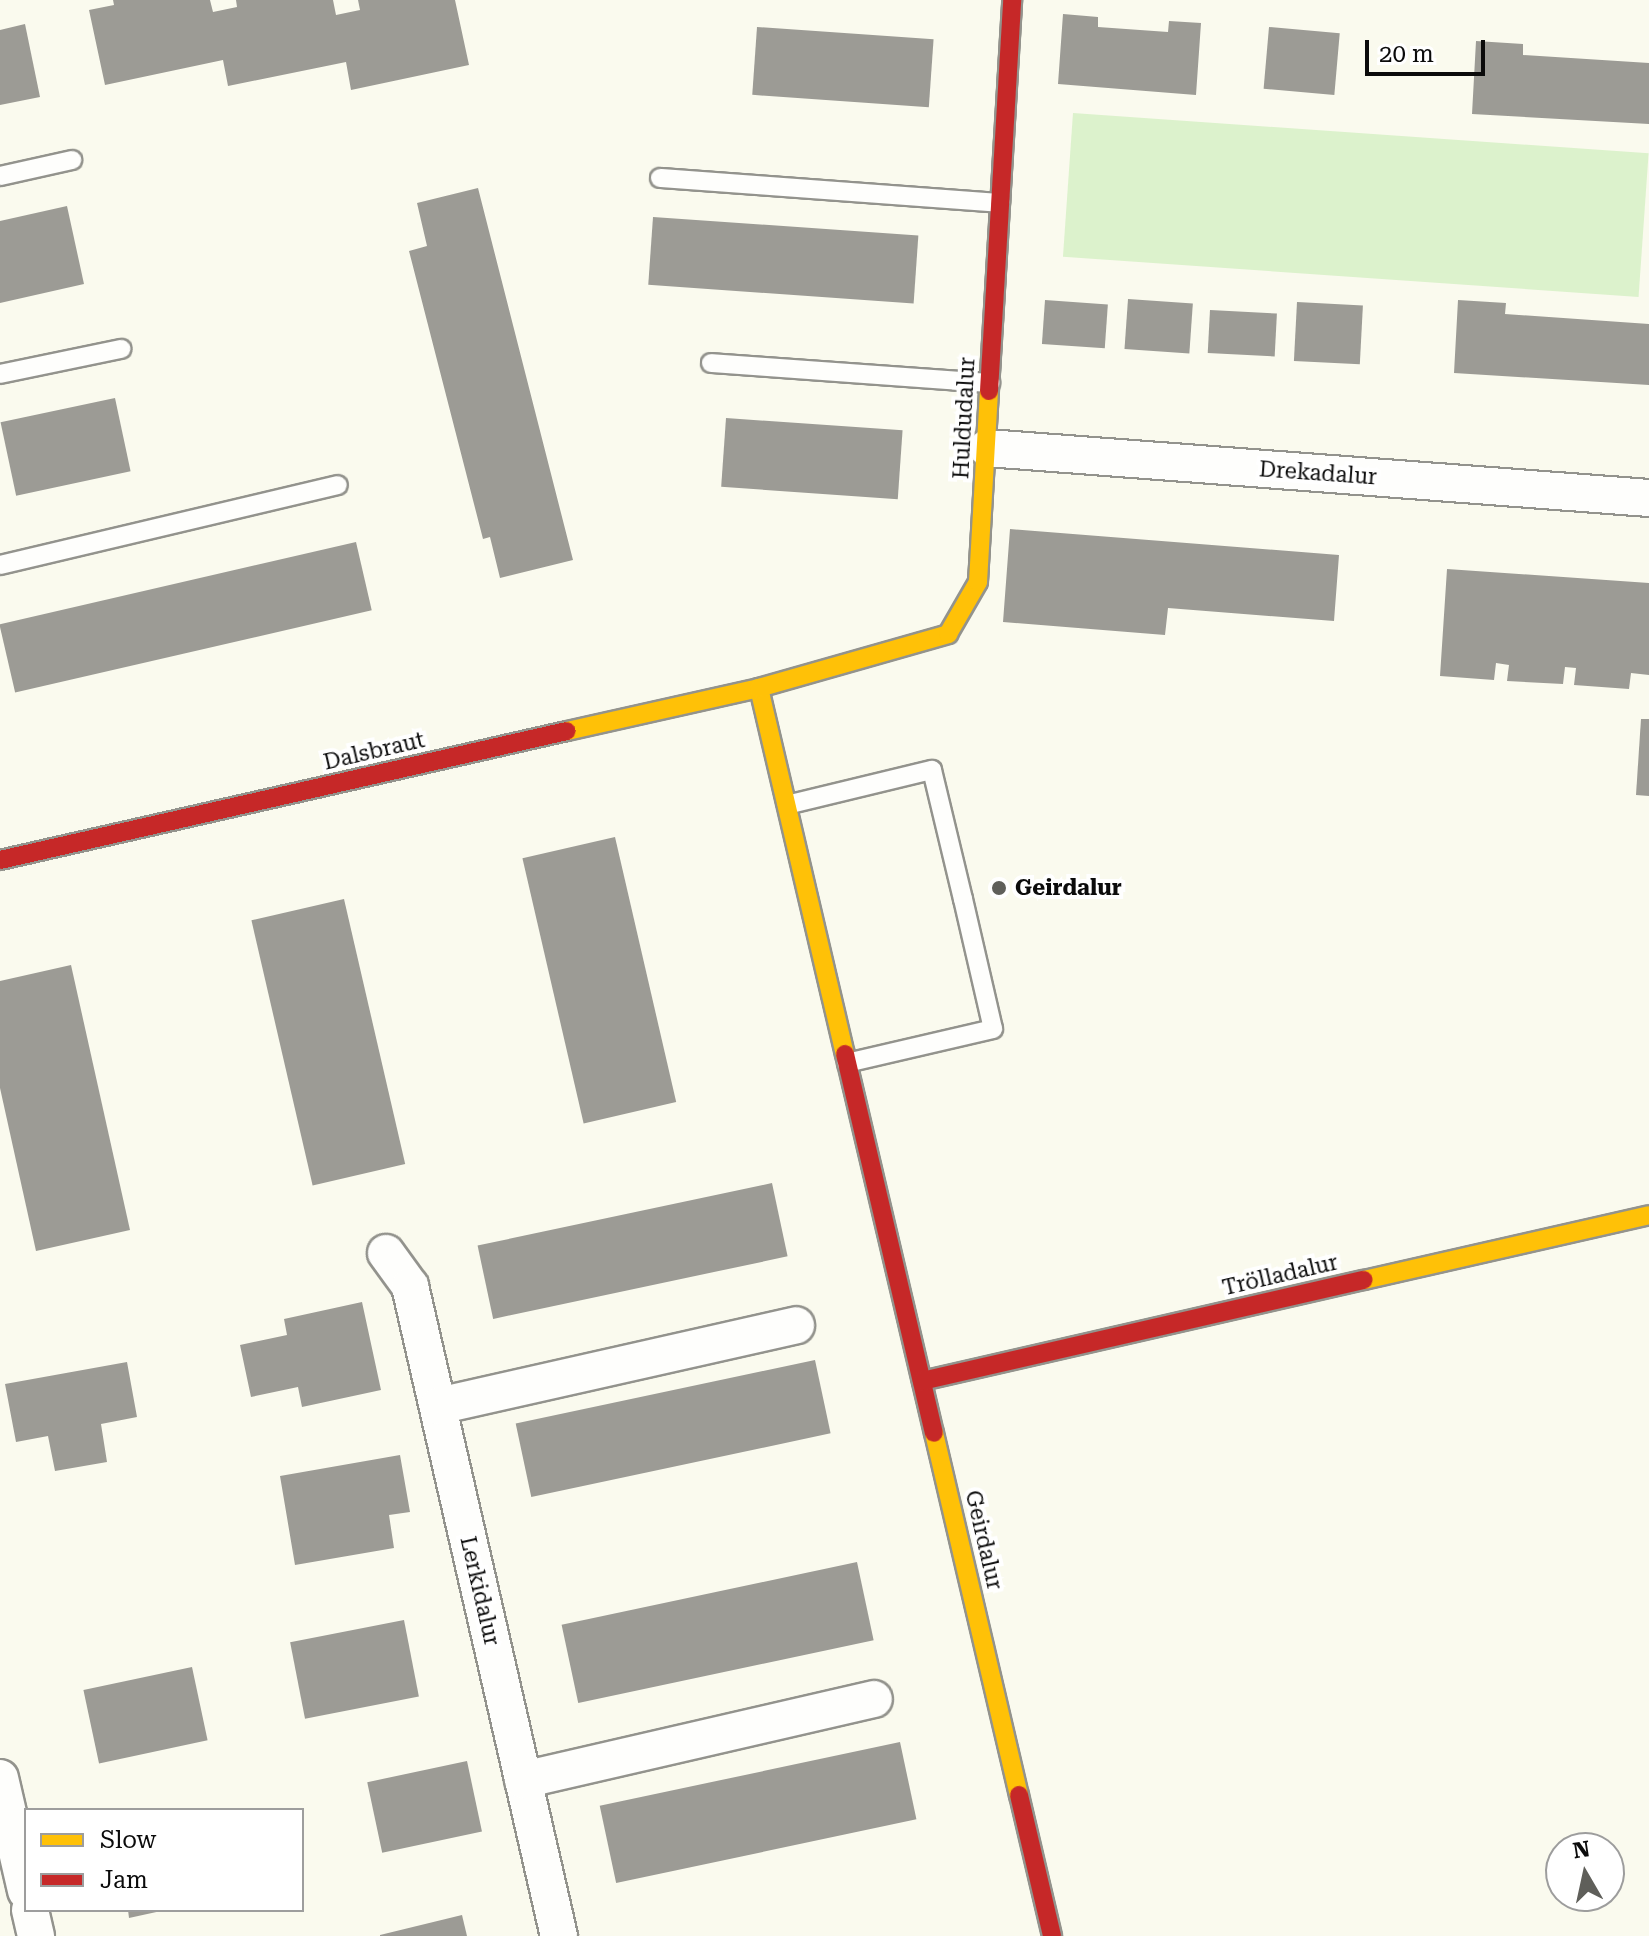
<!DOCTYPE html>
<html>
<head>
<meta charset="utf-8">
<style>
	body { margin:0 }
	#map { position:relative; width:1649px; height:1936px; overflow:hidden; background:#fafaee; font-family:"Roboto Serif",serif }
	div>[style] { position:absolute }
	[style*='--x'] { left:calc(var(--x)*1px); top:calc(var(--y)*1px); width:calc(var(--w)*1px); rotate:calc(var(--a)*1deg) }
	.green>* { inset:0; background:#dcf2cc; transform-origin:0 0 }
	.building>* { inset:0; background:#9c9b95; transform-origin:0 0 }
	.roads { filter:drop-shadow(2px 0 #93938d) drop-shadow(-2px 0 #93938d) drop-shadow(0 2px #93938d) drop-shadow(0 -2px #93938d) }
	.lane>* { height:18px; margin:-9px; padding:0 9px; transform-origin:9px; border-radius:9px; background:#fefefc }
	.street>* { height:36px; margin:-18px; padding:0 18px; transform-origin:18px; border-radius:18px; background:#fefefc }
	.slow>* { height:18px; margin:-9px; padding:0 9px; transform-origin:9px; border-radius:9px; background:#ffc107 }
	.jam>* { height:18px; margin:-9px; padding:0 9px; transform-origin:9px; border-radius:9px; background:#c62828 }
	.dots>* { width:22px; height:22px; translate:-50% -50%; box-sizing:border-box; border:4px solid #fff; border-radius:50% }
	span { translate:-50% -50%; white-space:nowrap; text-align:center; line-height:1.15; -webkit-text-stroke:8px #fff; paint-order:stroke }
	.street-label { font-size:22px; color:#0b0b0b }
	.poi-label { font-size:22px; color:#0b0b0b; font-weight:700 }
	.left { translate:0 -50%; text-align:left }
	.legend { position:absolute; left:24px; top:1808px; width:280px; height:104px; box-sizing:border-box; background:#fff; border:2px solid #9d9d9d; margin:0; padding:10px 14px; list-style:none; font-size:24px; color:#0b0b0b }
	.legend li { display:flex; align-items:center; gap:16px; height:40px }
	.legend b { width:40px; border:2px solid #9d9d9d }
	.north { position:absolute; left:1545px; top:1832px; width:80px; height:80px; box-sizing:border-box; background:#fff; border:2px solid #9d9d9d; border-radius:50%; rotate:351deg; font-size:22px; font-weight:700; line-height:32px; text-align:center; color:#0b0b0b }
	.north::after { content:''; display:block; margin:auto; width:28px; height:36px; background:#5f5f5a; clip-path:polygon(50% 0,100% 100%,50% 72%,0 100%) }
	.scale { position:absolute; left:1365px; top:40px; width:120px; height:36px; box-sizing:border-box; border:4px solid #0b0b0b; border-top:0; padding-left:10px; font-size:24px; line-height:28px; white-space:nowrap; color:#0b0b0b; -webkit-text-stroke:6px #fff; paint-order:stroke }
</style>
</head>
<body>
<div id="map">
	<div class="green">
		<div style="left:1073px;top:113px;width:577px;height:144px;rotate:4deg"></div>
	</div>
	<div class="building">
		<div style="clip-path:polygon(113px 0,210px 0,213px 12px,237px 7px,236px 0,333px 0,336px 15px,360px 10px,358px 0,455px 0,469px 65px,351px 90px,346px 62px,228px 86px,223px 60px,105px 85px,89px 10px,114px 5px)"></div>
		<div style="clip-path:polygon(1063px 14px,1098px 17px,1098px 27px,1168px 32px,1169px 21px,1201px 23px,1196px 95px,1058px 84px)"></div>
		<div style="clip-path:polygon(25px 24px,40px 97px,0 105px,0 30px)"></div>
		<div style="left:757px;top:27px;width:177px;height:68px;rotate:4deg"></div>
		<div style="left:1269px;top:27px;width:71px;height:62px;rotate:5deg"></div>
		<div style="clip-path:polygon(1476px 41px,1523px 44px,1523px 55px,1649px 63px,1649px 124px,1472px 114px)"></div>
		<div style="clip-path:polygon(478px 188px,573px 560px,500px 578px,490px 537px,483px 539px,409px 251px,427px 246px,417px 203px)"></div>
		<div style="clip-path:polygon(67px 206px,84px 284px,0 303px,0 221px)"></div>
		<div style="left:653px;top:217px;width:266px;height:68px;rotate:4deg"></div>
		<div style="left:1128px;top:299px;width:65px;height:50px;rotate:4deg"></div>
		<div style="left:1045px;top:300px;width:63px;height:44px;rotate:4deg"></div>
		<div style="clip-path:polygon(1458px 300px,1506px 303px,1505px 314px,1649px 324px,1649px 385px,1454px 373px)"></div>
		<div style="left:1297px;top:302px;width:66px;height:59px;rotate:3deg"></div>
		<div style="left:1210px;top:310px;width:67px;height:43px;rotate:3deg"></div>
		<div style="left:115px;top:398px;width:75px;height:117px;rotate:78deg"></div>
		<div style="left:726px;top:418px;width:177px;height:69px;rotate:4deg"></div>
		<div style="clip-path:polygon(1010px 529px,1339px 555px,1334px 621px,1168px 608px,1165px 635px,1003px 622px)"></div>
		<div style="left:356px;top:542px;width:70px;height:366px;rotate:77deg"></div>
		<div style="clip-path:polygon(1447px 569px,1649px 583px,1649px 675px,1631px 673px,1629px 689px,1574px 685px,1576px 668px,1565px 667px,1563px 684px,1507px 681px,1509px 665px,1496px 663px,1494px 680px,1440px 676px)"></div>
		<div style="clip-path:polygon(1641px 719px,1649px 719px,1649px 796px,1636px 795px)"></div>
		<div style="left:615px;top:837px;width:272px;height:95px;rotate:77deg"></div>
		<div style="left:344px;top:899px;width:272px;height:95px;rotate:77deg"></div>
		<div style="clip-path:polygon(71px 965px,130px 1230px,36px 1251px,0 1088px,0 981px)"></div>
		<div style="left:772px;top:1183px;width:75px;height:301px;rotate:78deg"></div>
		<div style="clip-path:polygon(362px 1302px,381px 1390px,302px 1407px,298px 1387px,251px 1397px,240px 1345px,287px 1335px,284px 1319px)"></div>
		<div style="left:815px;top:1360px;width:75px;height:306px;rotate:78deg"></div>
		<div style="clip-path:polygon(127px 1362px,137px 1417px,101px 1424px,107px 1462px,55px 1471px,48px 1436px,16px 1442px,5px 1384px)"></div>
		<div style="clip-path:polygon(400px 1455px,410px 1512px,389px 1515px,394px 1548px,295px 1565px,280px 1476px)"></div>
		<div style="left:857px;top:1562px;width:80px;height:302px;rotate:78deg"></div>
		<div style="left:404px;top:1620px;width:78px;height:116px;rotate:79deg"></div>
		<div style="left:192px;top:1667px;width:75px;height:111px;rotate:78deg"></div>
		<div style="left:900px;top:1742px;width:79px;height:307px;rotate:78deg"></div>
		<div style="left:467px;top:1761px;width:72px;height:102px;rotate:78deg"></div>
		<div style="clip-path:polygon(128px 1910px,161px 1910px,161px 1911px,129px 1918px)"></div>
		<div style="clip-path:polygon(462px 1915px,467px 1936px,380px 1936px,380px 1935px)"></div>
	</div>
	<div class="roads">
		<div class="lane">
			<div style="--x:0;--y:176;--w:74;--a:-12.5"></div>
			<div style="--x:660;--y:178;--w:341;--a:4.2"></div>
			<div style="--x:711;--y:363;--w:280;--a:4.1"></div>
			<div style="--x:0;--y:374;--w:124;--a:-11.7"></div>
			<div style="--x:0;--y:565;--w:347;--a:-13.3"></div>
			<div style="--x:787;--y:805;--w:149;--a:-13.6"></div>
			<div style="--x:932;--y:770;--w:133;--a:76.5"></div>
			<div style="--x:963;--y:899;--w:133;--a:77"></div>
			<div style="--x:993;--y:1029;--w:150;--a:166.9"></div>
		</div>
		<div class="street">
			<div style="--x:987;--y:448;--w:664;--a:4.32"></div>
			<div style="--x:386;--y:1253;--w:41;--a:54"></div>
			<div style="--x:410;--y:1286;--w:667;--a:77.09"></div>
			<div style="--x:438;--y:1406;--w:367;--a:-12.7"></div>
			<div style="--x:0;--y:1778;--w:116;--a:77"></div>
			<div style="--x:523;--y:1780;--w:360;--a:-13"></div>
			<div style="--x:30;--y:1910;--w:27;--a:77"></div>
		</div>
		<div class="slow">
			<div style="--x:759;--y:688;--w:376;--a:76.8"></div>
			<div style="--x:567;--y:731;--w:197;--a:-12.6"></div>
			<div style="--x:759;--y:688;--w:197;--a:-15.9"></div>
			<div style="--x:948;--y:634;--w:60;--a:-60"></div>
			<div style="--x:978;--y:582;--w:191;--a:-86.7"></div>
			<div style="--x:1364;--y:1280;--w:292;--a:-12.8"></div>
			<div style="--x:934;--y:1433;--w:372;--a:76.8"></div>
		</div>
		<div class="jam">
			<div style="--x:989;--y:391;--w:392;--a:-86.6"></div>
			<div style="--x:0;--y:860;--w:581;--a:-12.82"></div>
			<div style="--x:845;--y:1054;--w:389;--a:76.8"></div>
			<div style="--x:922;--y:1381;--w:453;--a:-12.9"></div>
			<div style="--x:1019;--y:1795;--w:145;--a:76.8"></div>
		</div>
	</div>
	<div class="dots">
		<div style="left:999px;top:888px;background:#5f5f5a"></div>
	</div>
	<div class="street-label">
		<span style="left:964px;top:418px;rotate:-87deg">Huldudalur</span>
		<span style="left:1318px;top:473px;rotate:4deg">Drekadalur</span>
		<span style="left:374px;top:751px;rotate:-13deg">Dalsbraut</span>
		<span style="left:1280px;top:1275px;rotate:-13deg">Trölladalur</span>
		<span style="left:984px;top:1540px;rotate:77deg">Geirdalur</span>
		<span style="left:480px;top:1591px;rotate:77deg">Lerkidalur</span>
	</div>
	<div class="poi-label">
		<span class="left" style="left:1015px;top:888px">Geirdalur</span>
	</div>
	<ul class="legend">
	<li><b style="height:10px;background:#ffc107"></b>Slow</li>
	<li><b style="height:10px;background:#c62828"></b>Jam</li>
	</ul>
	<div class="north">N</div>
	<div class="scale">20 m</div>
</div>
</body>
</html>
